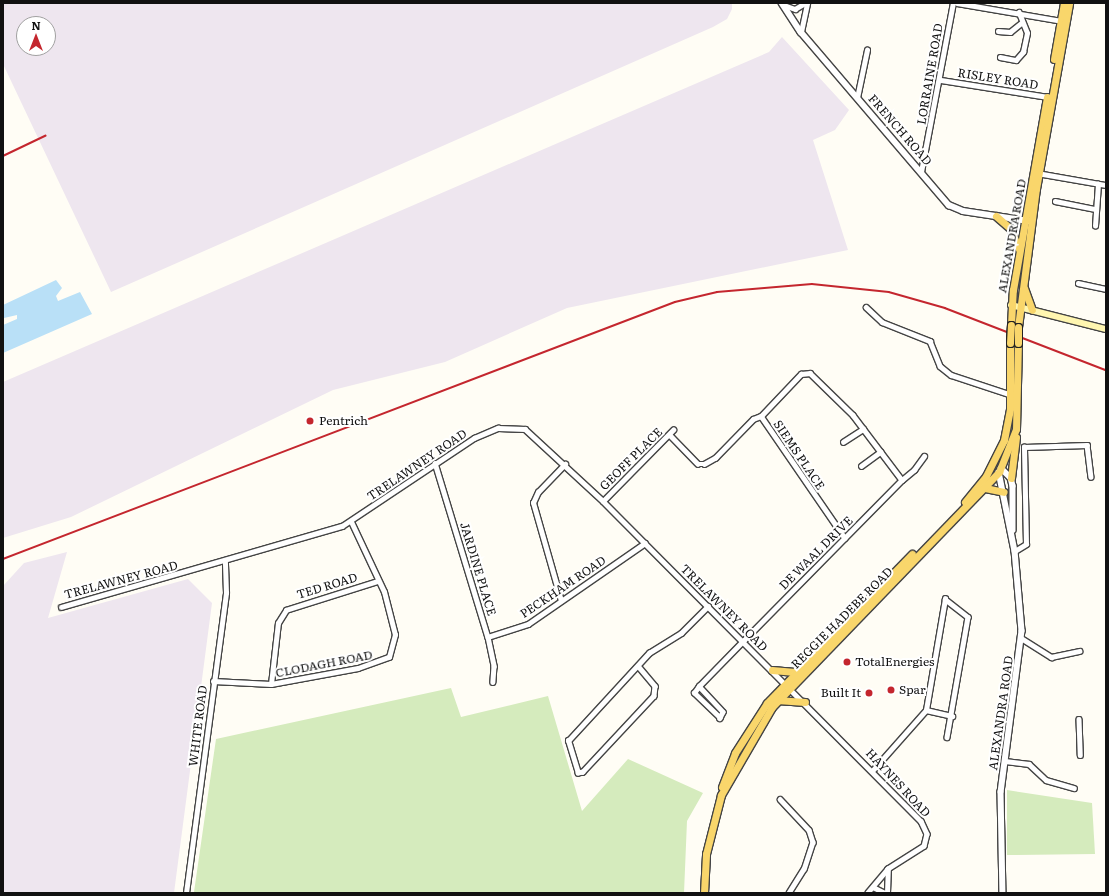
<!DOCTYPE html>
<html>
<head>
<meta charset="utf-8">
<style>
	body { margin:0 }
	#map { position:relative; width:1109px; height:896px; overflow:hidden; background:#fffdf5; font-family:Literata,serif }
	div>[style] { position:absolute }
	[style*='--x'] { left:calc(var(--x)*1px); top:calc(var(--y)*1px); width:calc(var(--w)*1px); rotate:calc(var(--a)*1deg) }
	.industrial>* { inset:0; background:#eee6ef }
	.green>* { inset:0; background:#d5ebbd }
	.water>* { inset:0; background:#b9e0f7 }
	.roads { filter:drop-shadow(1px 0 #444) drop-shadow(-1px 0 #444) drop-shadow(0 1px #444) drop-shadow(0 -1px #444) }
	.minor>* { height:4.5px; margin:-2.25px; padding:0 2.25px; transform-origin:2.25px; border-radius:2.25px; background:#fff }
	.tertiary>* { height:5.5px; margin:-2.75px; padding:0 2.75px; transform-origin:2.75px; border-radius:2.75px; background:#fff }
	.secondary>* { height:6px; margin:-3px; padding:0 3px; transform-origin:3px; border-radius:3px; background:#fff6b0 }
	.primary>* { height:7px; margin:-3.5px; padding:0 3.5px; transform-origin:3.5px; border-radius:3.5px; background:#f9d66b }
	.rail>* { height:1.5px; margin:-0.75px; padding:0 0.75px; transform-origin:0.75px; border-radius:0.75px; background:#c4262e }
	.bridges { filter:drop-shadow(1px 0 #222) drop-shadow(-1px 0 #222) drop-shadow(0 1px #222) drop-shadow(0 -1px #222) }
	.primary-bridge>* { height:7px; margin:-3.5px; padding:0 3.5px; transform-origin:3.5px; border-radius:3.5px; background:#f9d66b }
	.dots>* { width:11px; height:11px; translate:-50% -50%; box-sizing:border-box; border:2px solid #fff; border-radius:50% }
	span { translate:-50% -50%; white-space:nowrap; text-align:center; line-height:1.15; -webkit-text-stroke:4px #fff; paint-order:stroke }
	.street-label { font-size:12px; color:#111 }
	.poi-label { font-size:12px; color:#111 }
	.left { translate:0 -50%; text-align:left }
	.right { translate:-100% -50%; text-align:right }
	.frame { position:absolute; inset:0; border:4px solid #111; pointer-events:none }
	.north { position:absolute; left:16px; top:16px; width:40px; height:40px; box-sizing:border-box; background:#fff; border:1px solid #a0a0a0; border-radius:50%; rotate:0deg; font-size:11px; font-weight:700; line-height:16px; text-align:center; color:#111 }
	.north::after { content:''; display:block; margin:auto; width:14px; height:18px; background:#c4262e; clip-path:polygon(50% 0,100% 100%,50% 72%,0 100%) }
</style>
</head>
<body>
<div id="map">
	<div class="industrial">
		<div style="clip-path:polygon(evenodd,3px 3px,732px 3px,732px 9px,727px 19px,713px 27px,111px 292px,3px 64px,3px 3px,24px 24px,48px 24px,48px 48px,24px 48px,24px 24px)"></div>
		<div style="clip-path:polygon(782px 37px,849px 110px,835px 130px,813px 140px,848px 250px,567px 308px,445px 362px,333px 390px,71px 517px,3px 538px,3px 382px,769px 52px)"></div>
		<div style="clip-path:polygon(67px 552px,48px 618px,188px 579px,212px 603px,174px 893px,3px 893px,3px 586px,24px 563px)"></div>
	</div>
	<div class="green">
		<div style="clip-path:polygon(451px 688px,461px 717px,548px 696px,582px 811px,628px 759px,703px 793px,687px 821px,684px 893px,194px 892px,216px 739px)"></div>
		<div style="clip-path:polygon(1007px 790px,1092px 803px,1095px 854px,1007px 855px)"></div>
	</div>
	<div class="water">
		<div style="clip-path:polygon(56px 280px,62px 288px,56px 296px,58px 301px,80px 292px,92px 314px,3px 353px,3px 325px,17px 319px,17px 315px,4px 318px,3px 305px)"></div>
	</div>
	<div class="roads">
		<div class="minor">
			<div style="--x:957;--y:3;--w:107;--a:9.7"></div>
			<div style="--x:784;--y:5;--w:12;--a:20"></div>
			<div style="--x:795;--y:9;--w:12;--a:-31"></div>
			<div style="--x:998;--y:31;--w:12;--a:5"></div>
			<div style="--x:1010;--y:32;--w:14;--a:-39"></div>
			<div style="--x:801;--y:32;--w:30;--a:-78"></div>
			<div style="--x:1000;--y:57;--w:16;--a:11"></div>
			<div style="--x:1016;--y:60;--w:11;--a:-49"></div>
			<div style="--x:1023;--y:52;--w:19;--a:-78"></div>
			<div style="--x:1027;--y:33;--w:22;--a:-112"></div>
			<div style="--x:941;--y:80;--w:108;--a:9"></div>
			<div style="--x:857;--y:98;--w:49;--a:-78.2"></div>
			<div style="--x:921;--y:172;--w:172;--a:-79.3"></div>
			<div style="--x:1037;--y:173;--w:70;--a:9.9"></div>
			<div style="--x:1055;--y:201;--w:41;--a:11.3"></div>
			<div style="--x:1095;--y:226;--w:42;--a:-85.9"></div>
			<div style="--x:1078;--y:283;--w:29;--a:12"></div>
			<div style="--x:866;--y:307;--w:22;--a:43"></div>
			<div style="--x:882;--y:322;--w:52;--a:21.6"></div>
			<div style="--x:930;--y:341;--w:27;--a:68"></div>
			<div style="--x:940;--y:366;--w:14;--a:39"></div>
			<div style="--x:951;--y:375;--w:64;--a:18.2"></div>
			<div style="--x:761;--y:416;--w:58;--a:-46.4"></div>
			<div style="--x:801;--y:374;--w:9;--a:-6"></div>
			<div style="--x:810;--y:373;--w:60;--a:44.3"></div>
			<div style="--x:853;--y:415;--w:81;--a:53"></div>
			<div style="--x:761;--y:416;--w:148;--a:55.5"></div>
			<div style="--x:670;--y:435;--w:40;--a:46"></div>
			<div style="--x:698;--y:464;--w:6;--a:0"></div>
			<div style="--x:704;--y:464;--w:13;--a:-29"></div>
			<div style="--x:715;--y:458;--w:54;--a:-45.7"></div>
			<div style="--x:753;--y:419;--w:9;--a:-21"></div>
			<div style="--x:843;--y:442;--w:24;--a:-33"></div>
			<div style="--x:435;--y:463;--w:182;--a:73.1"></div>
			<div style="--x:488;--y:637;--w:30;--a:78"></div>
			<div style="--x:494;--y:666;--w:16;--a:94"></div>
			<div style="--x:861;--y:466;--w:24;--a:-36"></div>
			<div style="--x:603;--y:501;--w:100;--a:-45.4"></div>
			<div style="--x:1015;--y:551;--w:13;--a:-32"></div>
			<div style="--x:1026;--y:544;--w:97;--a:-91.2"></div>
			<div style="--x:1024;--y:447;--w:63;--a:-1.8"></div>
			<div style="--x:1087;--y:445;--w:32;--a:83"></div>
			<div style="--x:561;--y:601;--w:102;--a:-105.9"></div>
			<div style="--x:533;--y:503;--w:12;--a:-66"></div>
			<div style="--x:538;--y:492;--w:39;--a:-46"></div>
			<div style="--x:61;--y:607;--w:292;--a:-16.1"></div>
			<div style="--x:342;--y:526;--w:159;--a:-33.7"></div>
			<div style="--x:474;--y:438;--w:26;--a:-23"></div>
			<div style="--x:498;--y:428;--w:27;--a:2"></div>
			<div style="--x:525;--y:429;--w:106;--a:42.7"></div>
			<div style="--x:603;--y:501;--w:451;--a:45.2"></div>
			<div style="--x:921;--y:821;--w:14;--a:65"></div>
			<div style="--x:927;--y:834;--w:12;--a:104"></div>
			<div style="--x:924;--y:846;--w:43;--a:147.4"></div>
			<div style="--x:888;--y:869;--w:31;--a:130"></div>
			<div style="--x:488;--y:637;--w:42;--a:-18"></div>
			<div style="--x:528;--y:624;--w:142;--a:-34.7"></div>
			<div style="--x:1021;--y:638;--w:36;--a:32"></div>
			<div style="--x:1051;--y:657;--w:29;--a:-12"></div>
			<div style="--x:639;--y:667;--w:25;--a:50"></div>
			<div style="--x:655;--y:686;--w:10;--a:96"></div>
			<div style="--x:654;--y:696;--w:104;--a:133.1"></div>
			<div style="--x:583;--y:772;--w:5;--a:169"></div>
			<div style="--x:578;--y:773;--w:34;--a:-107"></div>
			<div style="--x:568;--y:741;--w:120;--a:-47.4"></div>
			<div style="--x:649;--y:653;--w:38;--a:-32"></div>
			<div style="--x:681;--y:633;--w:38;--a:-45"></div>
			<div style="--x:213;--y:681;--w:58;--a:3"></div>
			<div style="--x:271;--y:684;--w:88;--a:-10.4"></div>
			<div style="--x:358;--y:668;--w:33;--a:-20"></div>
			<div style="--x:389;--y:657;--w:23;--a:-75"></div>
			<div style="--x:395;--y:635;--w:44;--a:-104.3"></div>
			<div style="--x:384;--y:592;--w:77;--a:-115.2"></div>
			<div style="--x:271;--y:684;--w:61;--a:-83.5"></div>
			<div style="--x:278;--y:623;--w:15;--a:-58"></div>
			<div style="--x:286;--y:610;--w:96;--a:-17.5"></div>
			<div style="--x:699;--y:686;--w:35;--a:47"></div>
			<div style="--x:723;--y:712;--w:7;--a:117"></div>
			<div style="--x:720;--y:718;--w:36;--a:-136"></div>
			<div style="--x:694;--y:693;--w:9;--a:-54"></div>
			<div style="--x:699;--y:686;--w:64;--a:-45.6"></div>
			<div style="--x:744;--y:640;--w:225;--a:-45.4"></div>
			<div style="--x:902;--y:480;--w:16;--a:-40"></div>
			<div style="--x:914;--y:470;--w:17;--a:-54"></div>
			<div style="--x:926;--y:710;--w:27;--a:13"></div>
			<div style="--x:1079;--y:719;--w:36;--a:88"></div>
			<div style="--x:1005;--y:761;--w:24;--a:7"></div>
			<div style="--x:1029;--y:764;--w:23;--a:43"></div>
			<div style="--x:1046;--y:780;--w:29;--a:16"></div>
			<div style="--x:873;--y:770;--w:80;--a:-48.5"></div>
			<div style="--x:926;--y:710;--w:113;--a:-80.3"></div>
			<div style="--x:945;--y:599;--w:29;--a:38"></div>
			<div style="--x:968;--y:617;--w:122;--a:99.9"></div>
			<div style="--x:780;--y:799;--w:42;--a:46.9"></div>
			<div style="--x:809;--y:830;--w:13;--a:72"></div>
			<div style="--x:813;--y:842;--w:28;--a:108"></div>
			<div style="--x:804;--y:869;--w:28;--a:122"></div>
			<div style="--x:873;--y:887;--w:13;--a:27"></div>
			<div style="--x:186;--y:893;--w:303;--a:-82.4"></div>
			<div style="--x:226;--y:593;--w:31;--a:-92"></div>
			<div style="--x:887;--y:893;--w:24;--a:-88"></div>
		</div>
		<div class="tertiary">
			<div style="--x:782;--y:3;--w:35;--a:57"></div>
			<div style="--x:801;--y:32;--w:228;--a:49.5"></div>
			<div style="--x:949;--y:205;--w:15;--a:23"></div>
			<div style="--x:963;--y:211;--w:66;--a:8.7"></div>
			<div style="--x:1001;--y:468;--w:14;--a:45"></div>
			<div style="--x:1011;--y:478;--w:8;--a:76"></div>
			<div style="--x:1013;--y:486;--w:44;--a:90"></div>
			<div style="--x:999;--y:472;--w:81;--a:78.6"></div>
			<div style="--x:1015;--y:551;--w:80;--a:85"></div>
			<div style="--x:1022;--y:631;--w:162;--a:97.4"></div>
			<div style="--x:1001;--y:792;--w:101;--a:88.9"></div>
		</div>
		<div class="secondary">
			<div style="--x:1011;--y:305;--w:98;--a:14.2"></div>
		</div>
		<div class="primary">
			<div style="--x:1054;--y:59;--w:57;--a:-79.9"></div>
			<div style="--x:996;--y:216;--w:18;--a:41"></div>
			<div style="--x:1010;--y:228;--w:23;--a:67"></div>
			<div style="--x:1024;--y:288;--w:23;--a:70"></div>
			<div style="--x:1011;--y:325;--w:35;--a:-87"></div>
			<div style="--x:1013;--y:290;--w:196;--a:-80"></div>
			<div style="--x:1018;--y:327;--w:139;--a:-82.6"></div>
			<div style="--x:1036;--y:189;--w:189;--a:-79.9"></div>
			<div style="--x:1011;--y:478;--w:41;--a:-83"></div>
			<div style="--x:985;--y:488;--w:19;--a:12"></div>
			<div style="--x:965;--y:502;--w:33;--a:-51"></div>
			<div style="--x:986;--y:476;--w:40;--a:-63.4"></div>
			<div style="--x:1004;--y:440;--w:33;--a:-79"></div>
			<div style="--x:1010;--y:408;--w:65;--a:-90"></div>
			<div style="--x:772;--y:670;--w:23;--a:5"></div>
			<div style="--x:777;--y:700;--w:28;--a:4"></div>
			<div style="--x:722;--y:787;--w:36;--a:-69"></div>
			<div style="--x:735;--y:753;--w:59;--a:-57.4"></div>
			<div style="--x:767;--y:703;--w:208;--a:-45.8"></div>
			<div style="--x:704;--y:893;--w:39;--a:-87"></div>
			<div style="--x:706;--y:854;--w:61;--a:-75.7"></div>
			<div style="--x:721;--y:795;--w:102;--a:-59.9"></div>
			<div style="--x:772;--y:707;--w:327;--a:-46"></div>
			<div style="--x:999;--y:472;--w:46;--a:-68.4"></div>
			<div style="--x:1016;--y:429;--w:86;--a:-88.7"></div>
		</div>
	</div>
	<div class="rail">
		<div style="--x:3;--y:156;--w:47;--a:-25.5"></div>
		<div style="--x:3;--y:559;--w:719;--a:-20.93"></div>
		<div style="--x:675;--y:302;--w:43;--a:-13.4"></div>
		<div style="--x:717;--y:292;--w:95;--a:-4.8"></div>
		<div style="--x:812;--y:284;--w:77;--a:5.9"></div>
		<div style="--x:889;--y:292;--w:58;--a:15.9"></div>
		<div style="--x:945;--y:308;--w:173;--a:21.1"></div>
	</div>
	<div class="bridges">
		<div class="primary-bridge">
			<div style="--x:1010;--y:343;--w:18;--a:-87"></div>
			<div style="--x:1018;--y:343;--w:16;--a:-90"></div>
		</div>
	</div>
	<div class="dots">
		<div style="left:310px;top:421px;background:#c4262e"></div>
		<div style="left:847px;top:662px;background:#c4262e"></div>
		<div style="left:891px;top:690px;background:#c4262e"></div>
		<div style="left:869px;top:693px;background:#c4262e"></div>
	</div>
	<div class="street-label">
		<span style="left:930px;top:74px;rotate:-80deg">LORRAINE ROAD</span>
		<span style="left:998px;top:79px;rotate:9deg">RISLEY ROAD</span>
		<span style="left:900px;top:130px;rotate:49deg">FRENCH ROAD</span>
		<span style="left:1012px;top:236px;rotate:-80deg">ALEXANDRA ROAD</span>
		<span style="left:799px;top:455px;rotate:56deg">SIEMS PLACE</span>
		<span style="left:631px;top:459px;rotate:-45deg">GEOFF PLACE</span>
		<span style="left:417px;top:465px;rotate:-34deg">TRELAWNEY ROAD</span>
		<span style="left:816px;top:553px;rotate:-45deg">DE WAAL DRIVE</span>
		<span style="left:478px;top:569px;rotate:73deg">JARDINE PLACE</span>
		<span style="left:121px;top:580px;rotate:-15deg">TRELAWNEY ROAD</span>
		<span style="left:327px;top:586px;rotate:-17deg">TED ROAD</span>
		<span style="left:563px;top:587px;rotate:-34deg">PECKHAM ROAD</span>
		<span style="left:724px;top:608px;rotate:45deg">TRELAWNEY ROAD</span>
		<span style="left:842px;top:618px;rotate:-45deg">REGGIE HADEBE ROAD</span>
		<span style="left:324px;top:664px;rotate:-11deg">CLODAGH ROAD</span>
		<span style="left:1001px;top:713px;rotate:-82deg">ALEXANDRA ROAD</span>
		<span style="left:198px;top:726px;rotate:-83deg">WHITE ROAD</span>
		<span style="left:898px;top:783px;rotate:47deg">HAYNES ROAD</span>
	</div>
	<div class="poi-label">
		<span class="left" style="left:319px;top:421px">Pentrich</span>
		<span class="left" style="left:855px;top:662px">TotalEnergies</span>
		<span class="left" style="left:899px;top:690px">Spar</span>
		<span class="right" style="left:861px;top:693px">Built It</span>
	</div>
	<div class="frame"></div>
	<div class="north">N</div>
</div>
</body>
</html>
